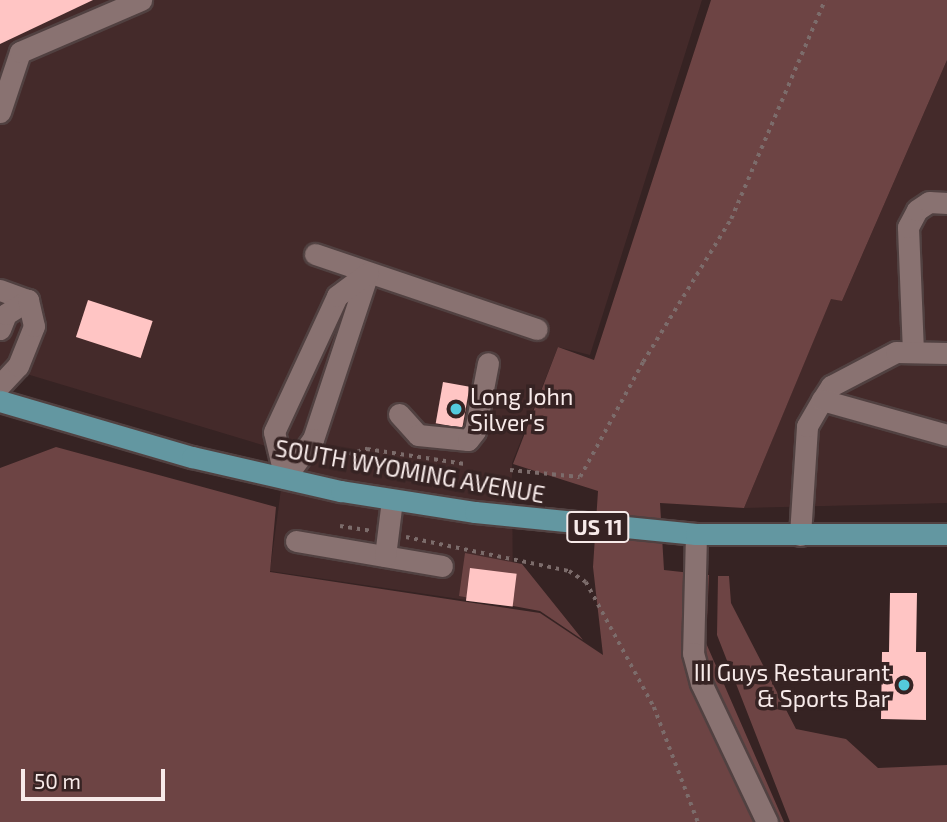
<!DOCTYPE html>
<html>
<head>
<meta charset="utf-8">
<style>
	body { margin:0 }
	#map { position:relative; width:947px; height:822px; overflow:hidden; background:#362323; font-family:"Exo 2",sans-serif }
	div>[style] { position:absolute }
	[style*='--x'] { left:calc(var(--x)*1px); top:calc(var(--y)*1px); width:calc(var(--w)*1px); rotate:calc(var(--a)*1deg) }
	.built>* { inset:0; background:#442a2a }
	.green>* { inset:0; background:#6d4444 }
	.building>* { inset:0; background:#ffc5c4; transform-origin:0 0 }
	.path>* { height:3.5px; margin-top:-1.75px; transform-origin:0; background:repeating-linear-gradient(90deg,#7c6c6b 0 3.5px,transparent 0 8.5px) }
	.roads { filter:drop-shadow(2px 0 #514141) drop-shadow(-2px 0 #514141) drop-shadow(0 2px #514141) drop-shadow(0 -2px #514141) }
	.minor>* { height:21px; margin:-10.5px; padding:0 10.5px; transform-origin:10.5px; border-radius:10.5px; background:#897271 }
	.major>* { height:21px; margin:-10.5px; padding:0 10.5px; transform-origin:10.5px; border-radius:10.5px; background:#6397a1 }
	.dots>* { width:19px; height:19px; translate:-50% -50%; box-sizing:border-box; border:4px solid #362323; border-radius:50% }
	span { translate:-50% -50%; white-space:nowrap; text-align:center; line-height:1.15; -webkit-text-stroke:7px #362323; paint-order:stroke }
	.shield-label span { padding:2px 5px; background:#362323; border:2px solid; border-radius:5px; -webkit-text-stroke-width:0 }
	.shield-label { font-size:21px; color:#f7eae9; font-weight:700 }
	.poi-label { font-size:23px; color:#f7eae9 }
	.left { translate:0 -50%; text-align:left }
	.right { translate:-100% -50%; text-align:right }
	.street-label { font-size:23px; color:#f7eae9 }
	.scale { position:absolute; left:21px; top:769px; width:144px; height:32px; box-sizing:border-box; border:4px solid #f7eae9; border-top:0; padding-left:9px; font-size:21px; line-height:24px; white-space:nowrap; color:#f7eae9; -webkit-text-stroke:5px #362323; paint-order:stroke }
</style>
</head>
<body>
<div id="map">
	<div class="built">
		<div style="clip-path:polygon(0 0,702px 0,590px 355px,558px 347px,512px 463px,513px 607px,270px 571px,286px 452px,0 366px)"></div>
		<div style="clip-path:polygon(947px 60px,947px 503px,744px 508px,831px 298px,842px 301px)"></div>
	</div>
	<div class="green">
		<div style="clip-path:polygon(711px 0,947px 0,947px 60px,842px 301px,831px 299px,744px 508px,660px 503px,664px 570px,709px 575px,706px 643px,784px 822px,0 822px,0 468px,56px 447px,276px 507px,270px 572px,540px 613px,603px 655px,593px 567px,598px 491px,513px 464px,558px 347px,594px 360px)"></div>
		<div style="clip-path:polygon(465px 553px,522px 564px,583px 640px,540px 611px,459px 596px)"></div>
		<div style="clip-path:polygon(718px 576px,729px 576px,731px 603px,796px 729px,846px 739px,878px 768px,947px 765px,947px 822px,790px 822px,717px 635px)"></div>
	</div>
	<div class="building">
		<div style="clip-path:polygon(0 0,93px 0,0 44px)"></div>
		<div style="left:88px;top:300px;width:68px;height:39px;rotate:18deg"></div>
		<div style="left:443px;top:382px;width:27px;height:42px;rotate:10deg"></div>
		<div style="left:470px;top:568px;width:47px;height:33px;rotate:7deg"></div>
		<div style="clip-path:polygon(890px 593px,917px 593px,916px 652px,926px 652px,926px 720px,881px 719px,882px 652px,889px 652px)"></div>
	</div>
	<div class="path">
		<div style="--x:349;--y:454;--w:19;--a:-16"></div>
		<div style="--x:367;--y:449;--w:99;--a:8.7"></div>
		<div style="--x:510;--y:470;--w:70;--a:5.7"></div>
		<div style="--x:580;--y:477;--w:131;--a:-61.3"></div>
		<div style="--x:643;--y:362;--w:168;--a:-58.4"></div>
		<div style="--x:731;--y:219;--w:238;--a:-66.8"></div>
		<div style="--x:340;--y:526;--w:31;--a:9"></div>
		<div style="--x:406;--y:537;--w:167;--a:11.8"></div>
		<div style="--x:569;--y:571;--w:20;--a:33"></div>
		<div style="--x:586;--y:582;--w:142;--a:61.5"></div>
		<div style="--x:654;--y:707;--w:123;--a:69.1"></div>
	</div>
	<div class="roads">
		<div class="minor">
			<div style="--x:0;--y:112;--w:63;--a:-71.6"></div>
			<div style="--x:20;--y:52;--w:132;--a:-23.3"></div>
			<div style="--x:315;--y:254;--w:234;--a:18.7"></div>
			<div style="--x:368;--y:273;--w:175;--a:108.3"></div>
			<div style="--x:313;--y:439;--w:48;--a:125.7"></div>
			<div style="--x:285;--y:478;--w:47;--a:-103.4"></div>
			<div style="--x:274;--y:432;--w:150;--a:-65.1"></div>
			<div style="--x:337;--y:296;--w:39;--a:-37"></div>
			<div style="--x:0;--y:290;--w:30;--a:20"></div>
			<div style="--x:0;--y:329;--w:16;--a:-68"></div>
			<div style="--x:6;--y:314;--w:26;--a:-32"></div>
			<div style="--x:913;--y:352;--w:125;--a:-92.3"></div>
			<div style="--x:908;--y:227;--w:19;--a:-62"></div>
			<div style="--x:917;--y:210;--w:14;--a:-34"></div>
			<div style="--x:929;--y:202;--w:18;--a:3"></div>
			<div style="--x:0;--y:385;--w:26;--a:-47"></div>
			<div style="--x:18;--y:366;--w:43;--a:-68.2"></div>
			<div style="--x:34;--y:326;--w:27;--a:-103"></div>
			<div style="--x:822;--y:400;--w:17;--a:-57"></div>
			<div style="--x:831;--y:386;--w:73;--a:-27.6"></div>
			<div style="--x:896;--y:352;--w:51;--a:1.1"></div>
			<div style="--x:399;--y:414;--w:28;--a:48"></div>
			<div style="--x:418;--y:435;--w:50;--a:5.7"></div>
			<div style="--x:468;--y:440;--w:11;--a:-52"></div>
			<div style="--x:475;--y:431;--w:69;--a:-79.2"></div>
			<div style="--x:696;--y:534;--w:119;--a:91.4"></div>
			<div style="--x:693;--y:653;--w:31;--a:75"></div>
			<div style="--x:701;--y:683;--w:154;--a:64.6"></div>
			<div style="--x:800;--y:535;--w:109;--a:-86.3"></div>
			<div style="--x:807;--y:426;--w:30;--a:-60"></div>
			<div style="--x:822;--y:400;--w:130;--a:15.6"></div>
			<div style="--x:296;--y:541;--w:148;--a:9.7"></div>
			<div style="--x:385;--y:556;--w:56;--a:-82.9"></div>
		</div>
		<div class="major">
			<div style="--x:0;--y:401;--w:200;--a:16.3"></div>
			<div style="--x:192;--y:457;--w:153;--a:12.9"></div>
			<div style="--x:341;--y:491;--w:136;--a:8.9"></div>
			<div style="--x:475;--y:512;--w:222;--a:5.7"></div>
			<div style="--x:696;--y:534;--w:251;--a:0"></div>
		</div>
	</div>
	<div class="dots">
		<div style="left:456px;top:409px;background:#54cadd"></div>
		<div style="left:904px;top:685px;background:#54cadd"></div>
	</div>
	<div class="shield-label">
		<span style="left:598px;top:527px">US 11</span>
	</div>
	<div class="poi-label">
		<span class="left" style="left:470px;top:409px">Long John<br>Silver's</span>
		<span class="right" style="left:890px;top:685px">III Guys Restaurant<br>&amp; Sports Bar</span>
	</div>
	<div class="street-label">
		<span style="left:410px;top:471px;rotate:10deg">SOUTH WYOMING AVENUE</span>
	</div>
	<div class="scale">50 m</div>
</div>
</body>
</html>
